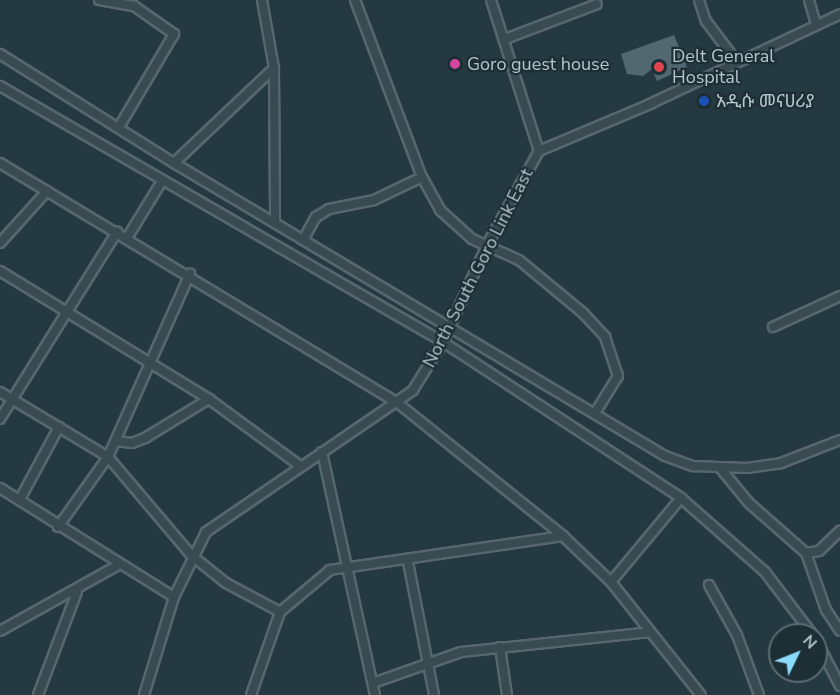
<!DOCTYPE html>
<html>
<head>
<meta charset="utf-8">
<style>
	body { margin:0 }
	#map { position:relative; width:840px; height:695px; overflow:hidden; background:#243a40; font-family:"Nunito Sans","Noto Sans Ethiopic",sans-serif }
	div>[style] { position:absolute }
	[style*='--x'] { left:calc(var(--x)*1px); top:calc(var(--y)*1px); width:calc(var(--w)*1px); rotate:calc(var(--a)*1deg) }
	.building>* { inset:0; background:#526870 }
	.roads { filter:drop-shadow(2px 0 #56676e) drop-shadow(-2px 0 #56676e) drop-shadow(0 2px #56676e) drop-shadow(0 -2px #56676e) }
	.minor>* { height:8px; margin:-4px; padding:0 4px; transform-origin:4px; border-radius:4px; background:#394a50 }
	.dots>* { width:16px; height:16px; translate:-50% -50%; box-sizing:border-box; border:3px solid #1d2f35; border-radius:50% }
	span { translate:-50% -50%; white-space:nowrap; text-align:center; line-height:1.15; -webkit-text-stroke:4.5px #1d2f35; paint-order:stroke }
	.poi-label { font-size:18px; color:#b5c4cb }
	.left { translate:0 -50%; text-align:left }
	.street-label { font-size:18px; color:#b5c4cb }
	.north { position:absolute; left:768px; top:623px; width:60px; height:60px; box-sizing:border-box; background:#1d2f35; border:2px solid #5a6b71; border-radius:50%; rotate:47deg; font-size:16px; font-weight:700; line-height:24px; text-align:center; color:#b5c4cb }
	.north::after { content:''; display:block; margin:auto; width:21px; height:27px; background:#8adbfa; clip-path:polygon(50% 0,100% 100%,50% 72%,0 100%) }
</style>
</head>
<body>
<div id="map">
	<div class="building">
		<div style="clip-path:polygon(674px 35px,687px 67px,657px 81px,652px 69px,643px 76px,627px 74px,621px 54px)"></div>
	</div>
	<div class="roads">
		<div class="minor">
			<div style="--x:99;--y:0;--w:36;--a:10"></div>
			<div style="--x:134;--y:6;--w:49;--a:35"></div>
			<div style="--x:174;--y:34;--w:108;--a:120.6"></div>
			<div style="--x:262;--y:0;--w:69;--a:80"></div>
			<div style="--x:274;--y:68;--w:155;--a:89.6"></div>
			<div style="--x:355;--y:0;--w:189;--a:69.3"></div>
			<div style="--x:422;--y:177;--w:38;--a:61"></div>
			<div style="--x:440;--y:210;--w:43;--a:42.2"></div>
			<div style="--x:472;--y:239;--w:51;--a:24.1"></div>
			<div style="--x:519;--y:260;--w:83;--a:39.6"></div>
			<div style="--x:583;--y:313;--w:33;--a:47"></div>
			<div style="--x:605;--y:337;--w:41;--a:71.6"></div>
			<div style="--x:618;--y:376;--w:44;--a:121.9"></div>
			<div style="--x:491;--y:0;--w:158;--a:72.4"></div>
			<div style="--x:699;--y:0;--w:22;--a:72"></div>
			<div style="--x:706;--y:21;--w:51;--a:52.9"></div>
			<div style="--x:809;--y:0;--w:26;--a:74"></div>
			<div style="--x:505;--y:39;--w:98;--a:-20.8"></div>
			<div style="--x:0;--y:54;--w:205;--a:32.1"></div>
			<div style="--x:174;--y:163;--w:572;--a:30.83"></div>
			<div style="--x:665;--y:456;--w:30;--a:20"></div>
			<div style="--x:693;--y:466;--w:54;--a:2.1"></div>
			<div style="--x:747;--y:468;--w:34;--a:-8"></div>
			<div style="--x:781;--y:463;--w:63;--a:-21.3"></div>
			<div style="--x:0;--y:86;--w:512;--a:30.02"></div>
			<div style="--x:443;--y:342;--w:285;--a:33.2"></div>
			<div style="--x:681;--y:498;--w:112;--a:41.4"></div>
			<div style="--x:765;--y:572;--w:79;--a:52.7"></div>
			<div style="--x:0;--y:163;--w:466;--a:31.1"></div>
			<div style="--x:399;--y:404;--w:211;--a:38.8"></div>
			<div style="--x:563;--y:536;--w:66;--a:43.8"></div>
			<div style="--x:611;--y:582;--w:144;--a:51.5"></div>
			<div style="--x:174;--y:163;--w:138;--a:-43.5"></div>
			<div style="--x:127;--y:238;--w:67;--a:-58.4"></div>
			<div style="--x:303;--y:240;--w:26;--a:-61"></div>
			<div style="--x:316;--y:217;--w:15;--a:-32"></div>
			<div style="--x:329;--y:209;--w:46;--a:-11.3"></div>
			<div style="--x:374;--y:200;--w:53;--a:-25.6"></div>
			<div style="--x:0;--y:243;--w:70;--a:-47.9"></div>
			<div style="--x:0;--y:271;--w:245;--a:31.5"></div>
			<div style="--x:209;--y:399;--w:112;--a:36.3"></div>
			<div style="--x:773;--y:327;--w:74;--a:-24.8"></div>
			<div style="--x:0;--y:392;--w:126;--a:31"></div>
			<div style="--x:108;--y:457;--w:128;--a:49.7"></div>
			<div style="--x:191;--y:555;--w:45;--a:38.7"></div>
			<div style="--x:226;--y:583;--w:61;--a:28.2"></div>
			<div style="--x:0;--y:419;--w:221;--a:-58"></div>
			<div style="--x:116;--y:441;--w:16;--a:7"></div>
			<div style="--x:132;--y:443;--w:14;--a:-21"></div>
			<div style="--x:145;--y:438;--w:75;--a:-31.4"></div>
			<div style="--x:322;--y:452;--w:249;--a:77.7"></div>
			<div style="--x:721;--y:469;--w:44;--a:50.5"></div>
			<div style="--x:749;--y:503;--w:76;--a:41.3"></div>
			<div style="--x:806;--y:553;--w:13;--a:-9"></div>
			<div style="--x:819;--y:551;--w:29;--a:-44"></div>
			<div style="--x:0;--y:488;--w:205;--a:32.1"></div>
			<div style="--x:20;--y:499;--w:82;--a:-61.6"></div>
			<div style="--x:58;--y:527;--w:86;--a:-54.5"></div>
			<div style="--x:108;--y:457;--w:201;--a:-65.9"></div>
			<div style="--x:806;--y:553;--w:60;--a:70.7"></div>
			<div style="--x:826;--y:610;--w:25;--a:56"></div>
			<div style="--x:408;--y:562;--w:136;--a:78.9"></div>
			<div style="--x:611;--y:582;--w:109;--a:-50.2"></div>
			<div style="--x:709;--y:585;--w:57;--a:60.8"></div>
			<div style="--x:737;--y:635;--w:64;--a:69.9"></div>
			<div style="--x:0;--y:631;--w:135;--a:-29.2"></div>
			<div style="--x:816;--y:640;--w:52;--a:62.4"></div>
			<div style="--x:500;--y:647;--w:49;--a:81.7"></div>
			<div style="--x:373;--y:683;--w:93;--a:-19.4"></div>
			<div style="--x:461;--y:652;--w:190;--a:-6"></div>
			<div style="--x:38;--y:695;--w:110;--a:-69.3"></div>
			<div style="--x:144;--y:695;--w:102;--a:-73"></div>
			<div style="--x:174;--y:597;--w:72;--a:-63.8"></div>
			<div style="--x:206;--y:532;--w:251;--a:-34.4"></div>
			<div style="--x:413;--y:390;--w:57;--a:-58"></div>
			<div style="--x:443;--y:342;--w:109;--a:-65.6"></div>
			<div style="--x:488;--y:243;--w:105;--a:-61"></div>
			<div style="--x:539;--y:151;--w:121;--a:-22.9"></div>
			<div style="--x:650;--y:104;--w:210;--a:-25.3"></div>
			<div style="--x:251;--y:695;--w:88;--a:-70.7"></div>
			<div style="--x:280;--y:612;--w:65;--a:-40"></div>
			<div style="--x:330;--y:570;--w:235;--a:-8.3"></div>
		</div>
	</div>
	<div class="dots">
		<div style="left:455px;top:64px;background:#d1479c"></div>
		<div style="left:659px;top:67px;background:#e0444e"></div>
		<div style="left:704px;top:101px;background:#1a4fb4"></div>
	</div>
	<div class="poi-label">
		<span class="left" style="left:672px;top:67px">Delt General<br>Hospital</span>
		<span class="left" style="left:467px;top:64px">Goro guest house</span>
		<span class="left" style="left:716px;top:101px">አዲሱ መናሀሪያ</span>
	</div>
	<div class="street-label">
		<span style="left:478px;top:268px;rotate:-63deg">North South Goro Link East</span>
	</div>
	<div class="north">N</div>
</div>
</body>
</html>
